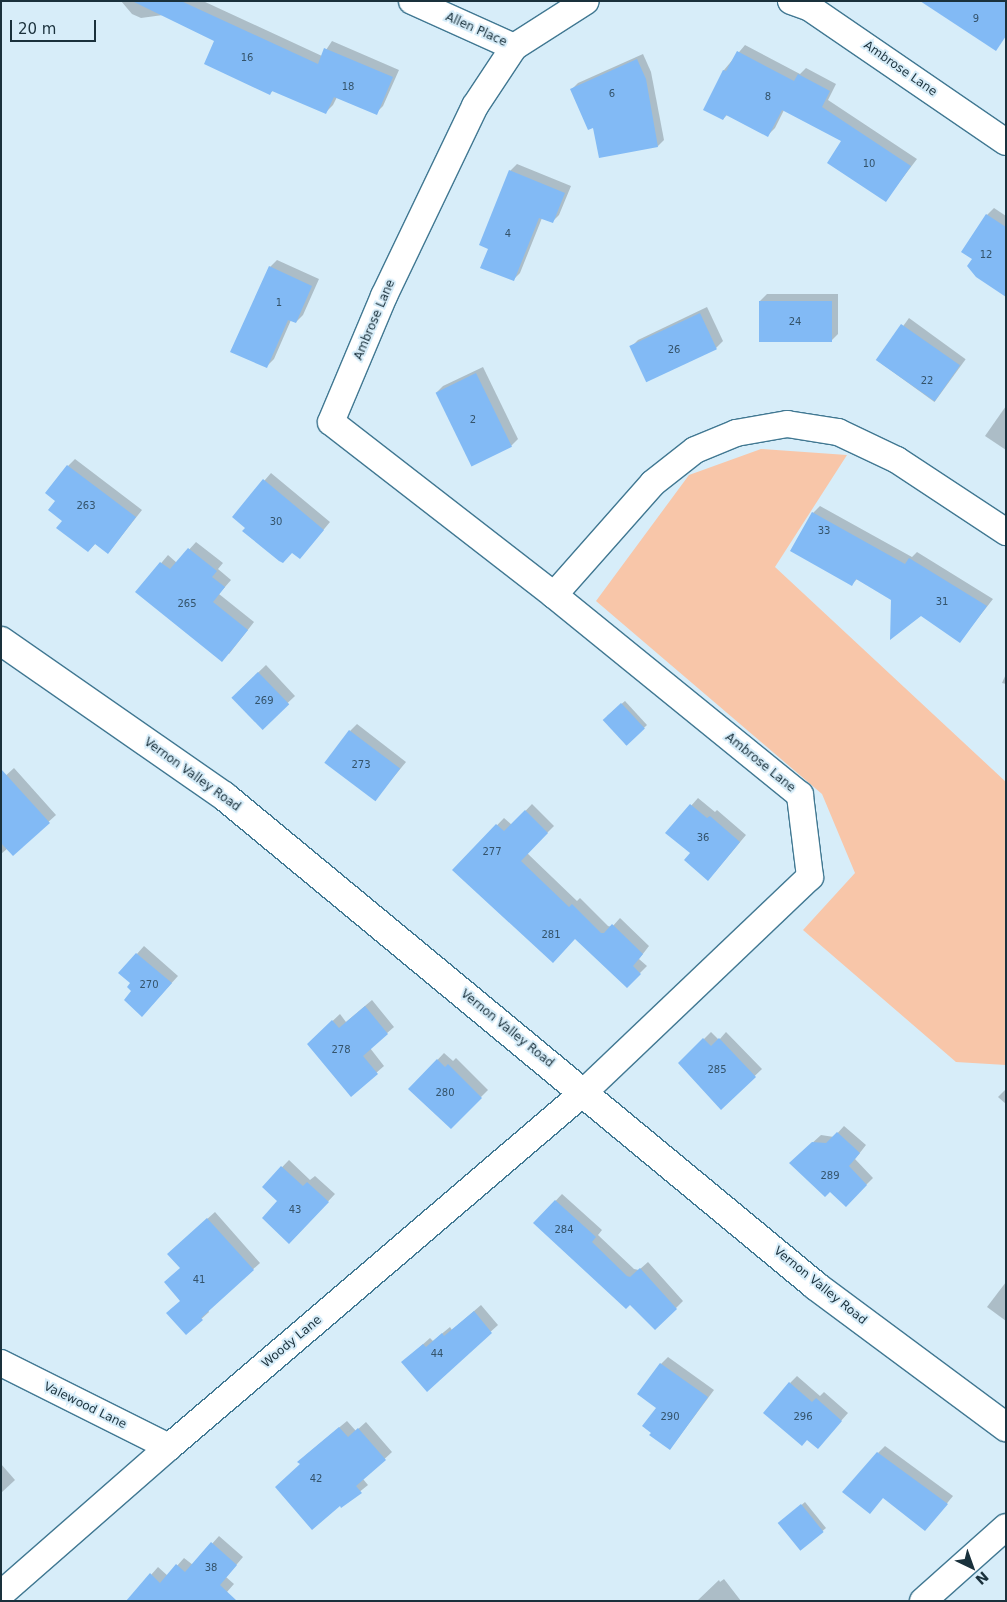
<!DOCTYPE html>
<html>
<head>
<meta charset="utf-8">
<style>
	body { margin:0 }
	#map { position:relative; width:1007px; height:1602px; overflow:hidden; background:#d7edf9; font-family:"DejaVu Sans",sans-serif }
	div>[style] { position:absolute }
	[style*='--x'] { left:calc(var(--x)*1px); top:calc(var(--y)*1px); width:calc(var(--w)*1px); rotate:calc(var(--a)*1deg) }
	.green>* { inset:0; background:#f8c6a9 }
	.shadow>* { inset:0; background:#0003; transform-origin:0 0 }
	.building>* { inset:0; background:#82baf5; transform-origin:0 0 }
	.roads { filter:drop-shadow(1px 0 #417892) drop-shadow(-1px 0 #417892) drop-shadow(0 1px #417892) drop-shadow(0 -1px #417892) }
	.minor>* { height:26px; margin:-13px; padding:0 13px; transform-origin:13px; border-radius:13px; background:#fff }
	.secondary>* { height:28px; margin:-14px; padding:0 14px; transform-origin:14px; border-radius:14px; background:#fff }
	span { translate:-50% -50%; white-space:nowrap; text-align:center; line-height:1.15; -webkit-text-stroke:4px #d7edf9; paint-order:stroke }
	.number-label { font-size:10px; color:#34536a }
	.number-label span { -webkit-text-stroke-width:0 }
	.street-label { font-size:12px; color:#1a313c }
	.frame { position:absolute; inset:0; border:2px solid #1a313c; pointer-events:none }
	.north { position:absolute; left:947px; top:1542px; width:50px; height:50px; -webkit-text-stroke:4px #d7edf9; paint-order:stroke; rotate:138deg; font-size:14px; font-weight:700; line-height:20px; text-align:center; color:#1a313c }
	.north::after { content:''; display:block; margin:auto; width:18px; height:22px; background:#1a313c; clip-path:polygon(50% 0,100% 100%,50% 72%,0 100%) }
	.scale { position:absolute; left:10px; top:20px; width:86px; height:22px; box-sizing:border-box; border:2px solid #1a313c; border-top:0; padding-left:6px; font-size:15px; line-height:18px; white-space:nowrap; color:#1a313c; -webkit-text-stroke:4px #d7edf9; paint-order:stroke }
</style>
</head>
<body>
<div id="map">
	<div class="green">
		<div style="clip-path:polygon(761px 449px,847px 455px,775px 567px,1006px 782px,1006px 1065px,956px 1062px,803px 930px,855px 873px,822px 794px,596px 601px,689px 475px)"></div>
	</div>
	<div class="shadow">
		<div style="clip-path:polygon(121px 1px,203px 1px,322px 56px,332px 41px,399px 70px,383px 106px,376px 113px,337px 97px,333px 105px,326px 112px,274px 90px,270px 93px,216px 41px,163px 15px,141px 18px,132px 14px)"></div>
		<div style="clip-path:polygon(745px 45px,800px 74px,806px 68px,836px 84px,828px 100px,917px 159px,886px 200px,843px 140px,784px 110px,775px 128px,768px 135px,727px 115px,723px 119px,705px 109px,724px 70px)"></div>
		<div style="clip-path:polygon(643px 54px,651px 72px,664px 140px,658px 146px,594px 126px,572px 89px,578px 83px)"></div>
		<div style="clip-path:polygon(517px 164px,571px 186px,559px 215px,552px 222px,542px 218px,520px 273px,513px 280px,490px 248px,510px 171px)"></div>
		<div style="clip-path:polygon(994px 208px,1006px 216px,1006px 288px,973px 259px,987px 215px)"></div>
		<div style="clip-path:polygon(277px 260px,319px 279px,303px 315px,296px 322px,291px 320px,274px 359px,267px 366px,270px 267px)"></div>
		<div style="clip-path:polygon(767px 294px,838px 294px,838px 334px,831px 341px,760px 301px)"></div>
		<div style="clip-path:polygon(707px 307px,723px 341px,716px 348px,631px 347px,638px 340px)"></div>
		<div style="left:909px;top:318px;width:70px;height:53px;rotate:36deg"></div>
		<div style="clip-path:polygon(483px 367px,518px 439px,511px 446px,436px 393px,443px 386px)"></div>
		<div style="clip-path:polygon(1006px 406px,1006px 450px,985px 436px)"></div>
		<div style="clip-path:polygon(75px 459px,142px 510px,108px 553px,96px 543px,88px 551px,64px 520px,57px 501px,68px 466px)"></div>
		<div style="clip-path:polygon(271px 473px,330px 522px,300px 558px,293px 551px,246px 527px,234px 516px)"></div>
		<div style="clip-path:polygon(820px 506px,912px 557px,917px 552px,993px 599px,960px 641px,921px 615px,857px 579px,852px 584px,813px 513px)"></div>
		<div style="clip-path:polygon(196px 542px,223px 563px,218px 569px,231px 580px,219px 594px,254px 622px,229px 654px,137px 592px,168px 555px,177px 563px)"></div>
		<div style="clip-path:polygon(266px 665px,295px 696px,263px 726px,240px 690px)"></div>
		<div style="clip-path:polygon(1006px 674px,1006px 684px,1002px 683px)"></div>
		<div style="clip-path:polygon(625px 701px,647px 725px,626px 745px,607px 716px)"></div>
		<div style="clip-path:polygon(357px 724px,406px 762px,378px 796px,350px 731px)"></div>
		<div style="clip-path:polygon(14px 768px,56px 815px,13px 854px,8px 848px,1px 854px,1px 780px)"></div>
		<div style="clip-path:polygon(698px 798px,715px 812px,717px 810px,746px 835px,715px 872px,667px 833px)"></div>
		<div style="clip-path:polygon(532px 804px,554px 826px,527px 853px,577px 901px,580px 898px,608px 926px,612px 927px,620px 918px,649px 946px,639px 959px,647px 966px,627px 986px,576px 937px,454px 870px,504px 818px,512px 825px)"></div>
		<div style="clip-path:polygon(144px 946px,178px 976px,149px 1008px,133px 991px,132px 983px,120px 973px)"></div>
		<div style="clip-path:polygon(372px 1000px,394px 1027px,370px 1048px,384px 1066px,351px 1095px,308px 1044px,340px 1014px,346px 1022px)"></div>
		<div style="clip-path:polygon(711px 1032px,719px 1040px,726px 1032px,762px 1069px,721px 1108px,680px 1063px)"></div>
		<div style="clip-path:polygon(444px 1053px,453px 1061px,456px 1058px,488px 1090px,451px 1127px,410px 1089px)"></div>
		<div style="clip-path:polygon(1006px 1089px,1006px 1104px,998px 1097px)"></div>
		<div style="clip-path:polygon(844px 1126px,866px 1145px,855px 1159px,873px 1178px,846px 1205px,798px 1156px,821px 1135px,834px 1137px)"></div>
		<div style="clip-path:polygon(289px 1160px,310px 1180px,315px 1176px,335px 1194px,296px 1236px,279px 1201px,263px 1187px)"></div>
		<div style="clip-path:polygon(562px 1194px,602px 1230px,598px 1235px,634px 1269px,639px 1270px,648px 1262px,683px 1301px,655px 1329px,630px 1303px,535px 1223px)"></div>
		<div style="clip-path:polygon(215px 1212px,260px 1263px,208px 1310px,209px 1312px,186px 1333px,182px 1300px,181px 1268px,176px 1247px)"></div>
		<div style="clip-path:polygon(1006px 1282px,1006px 1321px,987px 1307px)"></div>
		<div style="clip-path:polygon(481px 1305px,498px 1325px,427px 1390px,403px 1362px,430px 1338px,433px 1341px,450px 1327px,452px 1330px)"></div>
		<div style="clip-path:polygon(668px 1357px,714px 1390px,670px 1449px,658px 1407px,661px 1364px)"></div>
		<div style="clip-path:polygon(797px 1376px,820px 1396px,824px 1392px,848px 1413px,818px 1447px,790px 1383px)"></div>
		<div style="clip-path:polygon(347px 1421px,356px 1431px,366px 1422px,392px 1452px,363px 1479px,368px 1485px,342px 1506px,306px 1455px)"></div>
		<div style="clip-path:polygon(885px 1446px,953px 1496px,925px 1530px,878px 1453px)"></div>
		<div style="clip-path:polygon(1px 1464px,15px 1480px,1px 1493px)"></div>
		<div style="clip-path:polygon(805px 1502px,826px 1528px,801px 1549px,783px 1521px)"></div>
		<div style="clip-path:polygon(219px 1536px,243px 1557px,226px 1577px,234px 1584px,219px 1601px,128px 1601px,158px 1567px,168px 1576px,184px 1558px,193px 1565px)"></div>
		<div style="clip-path:polygon(724px 1579px,741px 1601px,697px 1601px,719px 1580px,720px 1582px)"></div>
	</div>
	<div class="building">
		<div style="clip-path:polygon(132px 1px,181px 1px,318px 64px,324px 48px,393px 77px,377px 115px,334px 97px,326px 114px,272px 91px,270px 95px,204px 64px,214px 41px)"></div>
		<div style="clip-path:polygon(920px 1px,1006px 1px,1006px 36px,996px 51px)"></div>
		<div style="clip-path:polygon(737px 51px,794px 81px,798px 74px,830px 91px,822px 107px,911px 166px,886px 202px,827px 163px,841px 141px,782px 110px,768px 137px,726px 115px,723px 120px,703px 110px,723px 70px,726px 71px)"></div>
		<div style="clip-path:polygon(637px 59px,646px 79px,658px 147px,599px 158px,593px 128px,588px 130px,570px 89px)"></div>
		<div style="clip-path:polygon(509px 170px,565px 193px,553px 223px,539px 218px,514px 281px,480px 268px,488px 249px,479px 245px)"></div>
		<div style="clip-path:polygon(986px 214px,1006px 227px,1006px 297px,976px 277px,967px 266px,972px 259px,961px 252px)"></div>
		<div style="clip-path:polygon(269px 266px,312px 286px,296px 323px,288px 320px,267px 368px,230px 352px)"></div>
		<div style="left:759px;top:301px;width:73px;height:41px"></div>
		<div style="left:700px;top:313px;width:40px;height:78px;rotate:65deg"></div>
		<div style="left:901px;top:324px;width:72px;height:44px;rotate:35deg"></div>
		<div style="left:476px;top:373px;width:82px;height:45px;rotate:64deg"></div>
		<div style="clip-path:polygon(67px 465px,136px 517px,108px 554px,95px 544px,88px 552px,56px 528px,62px 521px,48px 510px,55px 501px,45px 493px)"></div>
		<div style="clip-path:polygon(263px 479px,324px 530px,300px 559px,292px 553px,283px 563px,279px 561px,242px 531px,245px 528px,232px 517px)"></div>
		<div style="clip-path:polygon(812px 512px,905px 564px,909px 558px,987px 606px,960px 643px,921px 616px,890px 640px,891px 600px,856px 579px,852px 586px,790px 551px)"></div>
		<div style="clip-path:polygon(188px 548px,217px 571px,212px 577px,225px 587px,213px 602px,248px 630px,222px 662px,135px 592px,160px 562px,170px 569px)"></div>
		<div style="left:258px;top:672px;width:45px;height:37px;rotate:46deg"></div>
		<div style="left:621px;top:703px;width:35px;height:25px;rotate:47deg"></div>
		<div style="left:349px;top:730px;width:64px;height:41px;rotate:37deg"></div>
		<div style="clip-path:polygon(1px 769px,50px 823px,13px 856px,1px 843px)"></div>
		<div style="clip-path:polygon(690px 804px,707px 818px,710px 816px,740px 842px,708px 881px,684px 860px,690px 853px,665px 833px)"></div>
		<div style="clip-path:polygon(525px 810px,548px 833px,521px 861px,569px 907px,572px 904px,601px 933px,604px 933px,612px 924px,643px 954px,633px 966px,641px 974px,627px 988px,575px 939px,553px 963px,452px 870px,496px 824px,504px 831px)"></div>
		<div style="clip-path:polygon(136px 953px,172px 983px,142px 1017px,124px 1000px,131px 991px,127px 987px,130px 983px,118px 973px)"></div>
		<div style="clip-path:polygon(365px 1006px,388px 1034px,363px 1056px,378px 1074px,351px 1097px,307px 1044px,332px 1020px,339px 1028px)"></div>
		<div style="clip-path:polygon(703px 1038px,711px 1046px,719px 1038px,756px 1077px,721px 1110px,678px 1063px)"></div>
		<div style="clip-path:polygon(437px 1059px,445px 1067px,448px 1064px,482px 1098px,451px 1129px,408px 1089px)"></div>
		<div style="clip-path:polygon(837px 1132px,860px 1153px,849px 1166px,867px 1185px,846px 1207px,830px 1192px,825px 1197px,789px 1163px,812px 1142px,826px 1143px)"></div>
		<div style="clip-path:polygon(281px 1166px,303px 1186px,307px 1182px,329px 1202px,289px 1244px,262px 1218px,277px 1201px,262px 1187px)"></div>
		<div style="clip-path:polygon(555px 1200px,596px 1237px,592px 1242px,627px 1276px,630px 1277px,640px 1268px,677px 1309px,655px 1330px,630px 1305px,626px 1309px,533px 1223px)"></div>
		<div style="clip-path:polygon(207px 1218px,254px 1270px,201px 1318px,203px 1320px,186px 1335px,166px 1313px,180px 1301px,164px 1282px,180px 1268px,167px 1254px)"></div>
		<div style="clip-path:polygon(474px 1311px,492px 1333px,427px 1392px,401px 1362px,423px 1344px,426px 1347px,442px 1333px,444px 1336px)"></div>
		<div style="clip-path:polygon(660px 1363px,708px 1397px,670px 1450px,649px 1435px,651px 1433px,642px 1426px,656px 1408px,637px 1394px)"></div>
		<div style="clip-path:polygon(789px 1382px,812px 1402px,816px 1398px,842px 1421px,818px 1449px,807px 1440px,802px 1446px,763px 1413px)"></div>
		<div style="clip-path:polygon(339px 1427px,348px 1437px,358px 1428px,386px 1460px,356px 1486px,362px 1493px,341px 1508px,340px 1506px,312px 1530px,275px 1487px,300px 1464px,297px 1462px)"></div>
		<div style="clip-path:polygon(877px 1452px,948px 1504px,925px 1531px,883px 1498px,870px 1514px,842px 1492px)"></div>
		<div style="left:801px;top:1504px;width:36px;height:30px;rotate:51deg"></div>
		<div style="clip-path:polygon(211px 1542px,237px 1565px,220px 1585px,237px 1601px,126px 1601px,150px 1573px,160px 1583px,176px 1564px,185px 1572px)"></div>
	</div>
	<div class="roads">
		<div class="minor">
			<div style="--x:412;--y:1;--w:112;--a:24.3"></div>
			<div style="--x:791;--y:1;--w:20;--a:20"></div>
			<div style="--x:810;--y:8;--w:237;--a:34.4"></div>
			<div style="--x:554;--y:595;--w:149;--a:-48.5"></div>
			<div style="--x:653;--y:483;--w:53;--a:-38.2"></div>
			<div style="--x:695;--y:450;--w:44;--a:-22.5"></div>
			<div style="--x:736;--y:433;--w:52;--a:-10"></div>
			<div style="--x:787;--y:424;--w:52;--a:8.9"></div>
			<div style="--x:838;--y:432;--w:65;--a:25.4"></div>
			<div style="--x:897;--y:460;--w:131;--a:33.4"></div>
			<div style="--x:1;--y:1363;--w:188;--a:26.6"></div>
			<div style="--x:1;--y:1594;--w:223;--a:-41.2"></div>
			<div style="--x:169;--y:1447;--w:546;--a:-40.54"></div>
			<div style="--x:584;--y:1092;--w:312;--a:-43.6"></div>
			<div style="--x:810;--y:877;--w:83;--a:-97"></div>
			<div style="--x:800;--y:795;--w:317;--a:-140.9"></div>
			<div style="--x:554;--y:595;--w:282;--a:-142.2"></div>
			<div style="--x:331;--y:422;--w:137;--a:-67.2"></div>
			<div style="--x:384;--y:296;--w:211;--a:-64.4"></div>
			<div style="--x:475;--y:106;--w:71;--a:-56.5"></div>
			<div style="--x:514;--y:47;--w:85;--a:-32.6"></div>
			<div style="--x:923;--y:1601;--w:111;--a:-41.7"></div>
		</div>
		<div class="secondary">
			<div style="--x:1;--y:641;--w:272;--a:34.8"></div>
			<div style="--x:224;--y:796;--w:768;--a:39.61"></div>
			<div style="--x:816;--y:1286;--w:237;--a:36.6"></div>
		</div>
	</div>
	<div class="number-label">
		<span style="left:976px;top:19px">9</span>
		<span style="left:247px;top:58px">16</span>
		<span style="left:348px;top:87px">18</span>
		<span style="left:612px;top:94px">6</span>
		<span style="left:768px;top:97px">8</span>
		<span style="left:869px;top:164px">10</span>
		<span style="left:508px;top:234px">4</span>
		<span style="left:986px;top:255px">12</span>
		<span style="left:279px;top:303px">1</span>
		<span style="left:795px;top:322px">24</span>
		<span style="left:674px;top:350px">26</span>
		<span style="left:927px;top:381px">22</span>
		<span style="left:473px;top:420px">2</span>
		<span style="left:86px;top:506px">263</span>
		<span style="left:276px;top:522px">30</span>
		<span style="left:824px;top:531px">33</span>
		<span style="left:942px;top:602px">31</span>
		<span style="left:187px;top:604px">265</span>
		<span style="left:264px;top:701px">269</span>
		<span style="left:361px;top:765px">273</span>
		<span style="left:703px;top:838px">36</span>
		<span style="left:492px;top:852px">277</span>
		<span style="left:551px;top:935px">281</span>
		<span style="left:149px;top:985px">270</span>
		<span style="left:341px;top:1050px">278</span>
		<span style="left:717px;top:1070px">285</span>
		<span style="left:445px;top:1093px">280</span>
		<span style="left:830px;top:1176px">289</span>
		<span style="left:295px;top:1210px">43</span>
		<span style="left:564px;top:1230px">284</span>
		<span style="left:199px;top:1280px">41</span>
		<span style="left:437px;top:1354px">44</span>
		<span style="left:670px;top:1417px">290</span>
		<span style="left:803px;top:1417px">296</span>
		<span style="left:316px;top:1479px">42</span>
		<span style="left:211px;top:1568px">38</span>
	</div>
	<div class="street-label">
		<span style="left:476px;top:30px;rotate:24deg">Allen Place</span>
		<span style="left:900px;top:69px;rotate:35deg">Ambrose Lane</span>
		<span style="left:375px;top:320px;rotate:-67deg">Ambrose Lane</span>
		<span style="left:760px;top:763px;rotate:39deg">Ambrose Lane</span>
		<span style="left:192px;top:775px;rotate:36deg">Vernon Valley Road</span>
		<span style="left:507px;top:1029px;rotate:39deg">Vernon Valley Road</span>
		<span style="left:820px;top:1286px;rotate:39deg">Vernon Valley Road</span>
		<span style="left:292px;top:1342px;rotate:-40deg">Woody Lane</span>
		<span style="left:85px;top:1406px;rotate:26deg">Valewood Lane</span>
	</div>
	<div class="frame"></div>
	<div class="north">N</div>
	<div class="scale">20 m</div>
</div>
</body>
</html>
